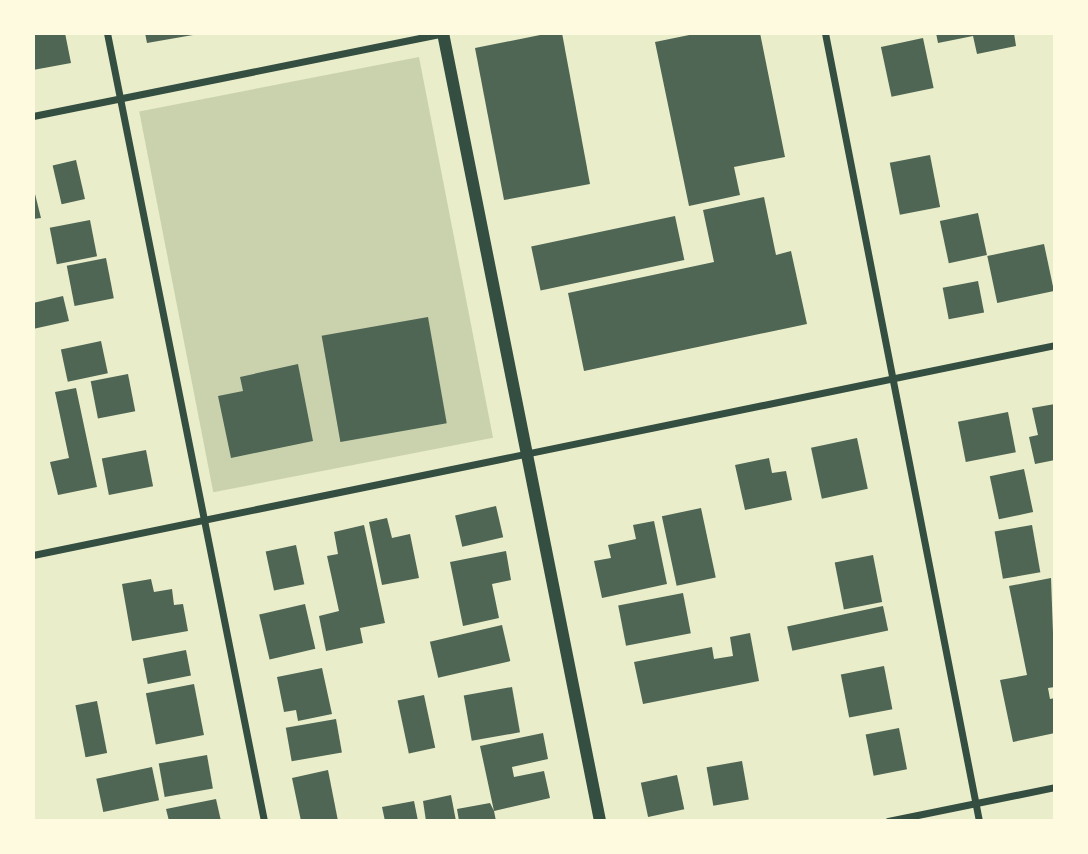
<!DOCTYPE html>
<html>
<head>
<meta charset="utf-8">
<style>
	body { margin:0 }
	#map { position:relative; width:1088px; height:854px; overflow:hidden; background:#e9edc9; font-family:Figtree,sans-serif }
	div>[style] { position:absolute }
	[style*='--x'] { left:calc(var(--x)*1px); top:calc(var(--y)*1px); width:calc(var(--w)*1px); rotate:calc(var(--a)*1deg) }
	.green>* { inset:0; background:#cad2ad; transform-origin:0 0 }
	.building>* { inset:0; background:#4f6655; transform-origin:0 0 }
	.minor>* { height:7px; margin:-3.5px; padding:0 3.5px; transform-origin:3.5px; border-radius:3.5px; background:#344e41 }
	.tertiary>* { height:12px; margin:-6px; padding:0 6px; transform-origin:6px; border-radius:6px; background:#344e41 }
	span { translate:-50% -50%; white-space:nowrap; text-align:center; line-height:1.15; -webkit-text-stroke:5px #fefae0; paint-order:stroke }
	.frame { position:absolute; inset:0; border:35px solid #fefae0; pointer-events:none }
</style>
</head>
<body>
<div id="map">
	<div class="green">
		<div style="left:419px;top:57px;width:388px;height:285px;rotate:79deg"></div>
	</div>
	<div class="building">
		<div style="clip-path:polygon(33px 33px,65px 33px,71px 63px,33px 70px)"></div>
		<div style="clip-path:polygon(145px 33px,193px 33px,193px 35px,147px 43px)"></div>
		<div style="clip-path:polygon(550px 33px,562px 33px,590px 184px,504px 200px,475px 48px)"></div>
		<div style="clip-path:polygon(699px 33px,760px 33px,785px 157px,734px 167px,740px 195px,689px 206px,655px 42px)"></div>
		<div style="clip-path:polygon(936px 33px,1014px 33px,1016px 46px,977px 54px,973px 36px,938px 43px)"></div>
		<div style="left:923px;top:38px;width:51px;height:43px;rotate:78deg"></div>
		<div style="left:930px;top:155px;width:53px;height:41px;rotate:79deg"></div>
		<div style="left:76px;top:160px;width:40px;height:24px;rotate:77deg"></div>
		<div style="clip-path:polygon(33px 186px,41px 218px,33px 219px)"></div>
		<div style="clip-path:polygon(764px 197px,776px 255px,791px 251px,807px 324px,584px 371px,568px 293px,714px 262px,703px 210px)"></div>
		<div style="left:978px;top:213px;width:43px;height:39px;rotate:78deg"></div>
		<div style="left:675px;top:216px;width:45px;height:147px;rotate:78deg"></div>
		<div style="left:90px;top:220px;width:37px;height:41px;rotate:79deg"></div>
		<div style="left:1044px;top:244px;width:48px;height:58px;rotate:78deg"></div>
		<div style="left:106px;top:258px;width:41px;height:40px;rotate:79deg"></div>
		<div style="left:978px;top:281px;width:32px;height:36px;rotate:79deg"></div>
		<div style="clip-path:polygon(63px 296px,69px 321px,33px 329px,33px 303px)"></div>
		<div style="left:428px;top:317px;width:108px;height:108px;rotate:80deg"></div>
		<div style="left:101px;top:341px;width:33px;height:41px;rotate:78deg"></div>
		<div style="clip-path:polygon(298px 364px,313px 441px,231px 458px,218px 396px,243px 391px,240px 377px)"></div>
		<div style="left:128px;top:374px;width:38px;height:38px;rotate:79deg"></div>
		<div style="clip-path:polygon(76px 388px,97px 487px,58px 495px,50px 462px,69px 458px,55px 392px)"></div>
		<div style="clip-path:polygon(1055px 404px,1055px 460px,1035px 464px,1029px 437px,1038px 435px,1032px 408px)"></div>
		<div style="left:1008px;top:412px;width:41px;height:51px;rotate:79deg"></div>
		<div style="left:857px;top:438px;width:52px;height:47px;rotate:78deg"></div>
		<div style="left:146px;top:450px;width:37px;height:45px;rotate:79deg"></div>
		<div style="clip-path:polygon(769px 458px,772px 473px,786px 471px,792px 500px,745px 510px,735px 465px)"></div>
		<div style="left:1024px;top:469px;width:44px;height:35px;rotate:78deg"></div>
		<div style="left:496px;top:506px;width:32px;height:42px;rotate:77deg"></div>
		<div style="left:701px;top:508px;width:71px;height:40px;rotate:78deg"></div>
		<div style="clip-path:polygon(387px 518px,392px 538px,410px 534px,419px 578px,382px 585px,369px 522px)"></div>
		<div style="clip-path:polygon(654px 521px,667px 584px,602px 598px,594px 561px,611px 558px,608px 545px,636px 539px,633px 525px)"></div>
		<div style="clip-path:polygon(364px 525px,385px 623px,360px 628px,363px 643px,326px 651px,319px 616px,339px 611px,327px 556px,338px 554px,334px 532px)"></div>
		<div style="left:1032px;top:525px;width:48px;height:38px;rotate:80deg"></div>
		<div style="left:296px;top:545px;width:40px;height:31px;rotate:78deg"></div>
		<div style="clip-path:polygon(506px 551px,511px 580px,492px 584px,499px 618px,463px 626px,450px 562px)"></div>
		<div style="left:873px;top:555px;width:48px;height:39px;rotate:79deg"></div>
		<div style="clip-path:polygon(1051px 578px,1055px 687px,1048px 688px,1050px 699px,1055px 698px,1055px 733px,1013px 742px,1000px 680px,1027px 675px,1009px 586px)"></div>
		<div style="clip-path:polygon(151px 579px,154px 592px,172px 589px,174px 605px,183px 604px,188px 631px,132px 641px,122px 584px)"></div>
		<div style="left:683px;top:593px;width:41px;height:66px;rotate:79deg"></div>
		<div style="left:305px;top:604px;width:46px;height:47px;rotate:77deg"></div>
		<div style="left:883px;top:606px;width:25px;height:98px;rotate:78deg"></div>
		<div style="left:502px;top:625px;width:37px;height:74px;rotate:77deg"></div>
		<div style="clip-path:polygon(750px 633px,759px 681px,643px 704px,634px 662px,712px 647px,714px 659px,733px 656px,730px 637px)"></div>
		<div style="left:186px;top:650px;width:26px;height:44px;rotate:79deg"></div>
		<div style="left:884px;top:666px;width:44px;height:44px;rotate:79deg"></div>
		<div style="clip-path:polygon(322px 668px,332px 714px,298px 721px,296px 710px,284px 712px,277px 677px)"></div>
		<div style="left:194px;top:684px;width:52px;height:49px;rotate:79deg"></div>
		<div style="left:512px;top:687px;width:46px;height:49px;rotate:80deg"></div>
		<div style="left:424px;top:695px;width:54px;height:27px;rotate:78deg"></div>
		<div style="left:97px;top:701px;width:53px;height:22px;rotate:79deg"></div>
		<div style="left:336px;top:719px;width:34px;height:51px;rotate:80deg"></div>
		<div style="left:899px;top:728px;width:42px;height:34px;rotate:79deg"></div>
		<div style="clip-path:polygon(543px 733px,548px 759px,512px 767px,514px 777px,544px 771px,550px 798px,494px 811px,496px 821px,459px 821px,457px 809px,490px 803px,494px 811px,480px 746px)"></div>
		<div style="left:207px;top:755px;width:34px;height:49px;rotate:80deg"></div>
		<div style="left:742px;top:761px;width:39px;height:36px;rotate:80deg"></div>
		<div style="left:152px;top:767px;width:34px;height:57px;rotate:78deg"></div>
		<div style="clip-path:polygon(328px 770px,338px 821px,301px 821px,292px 778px)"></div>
		<div style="left:677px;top:775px;width:35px;height:37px;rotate:78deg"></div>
		<div style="clip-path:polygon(451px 795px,456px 821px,426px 821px,423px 801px)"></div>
		<div style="clip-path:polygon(216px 799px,221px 821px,169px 821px,166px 809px)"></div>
		<div style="clip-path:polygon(414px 801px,418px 821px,385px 821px,382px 807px)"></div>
	</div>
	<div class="minor">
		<div style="--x:107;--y:33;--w:803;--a:78.73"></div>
		<div style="--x:825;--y:33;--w:803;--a:78.94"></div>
		<div style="--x:33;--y:116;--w:421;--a:-11.4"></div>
		<div style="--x:33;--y:555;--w:1043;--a:-11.61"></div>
		<div style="--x:888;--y:821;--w:170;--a:-11.5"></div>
	</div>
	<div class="tertiary">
		<div style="--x:443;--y:33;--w:803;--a:78.73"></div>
	</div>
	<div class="frame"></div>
</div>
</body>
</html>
